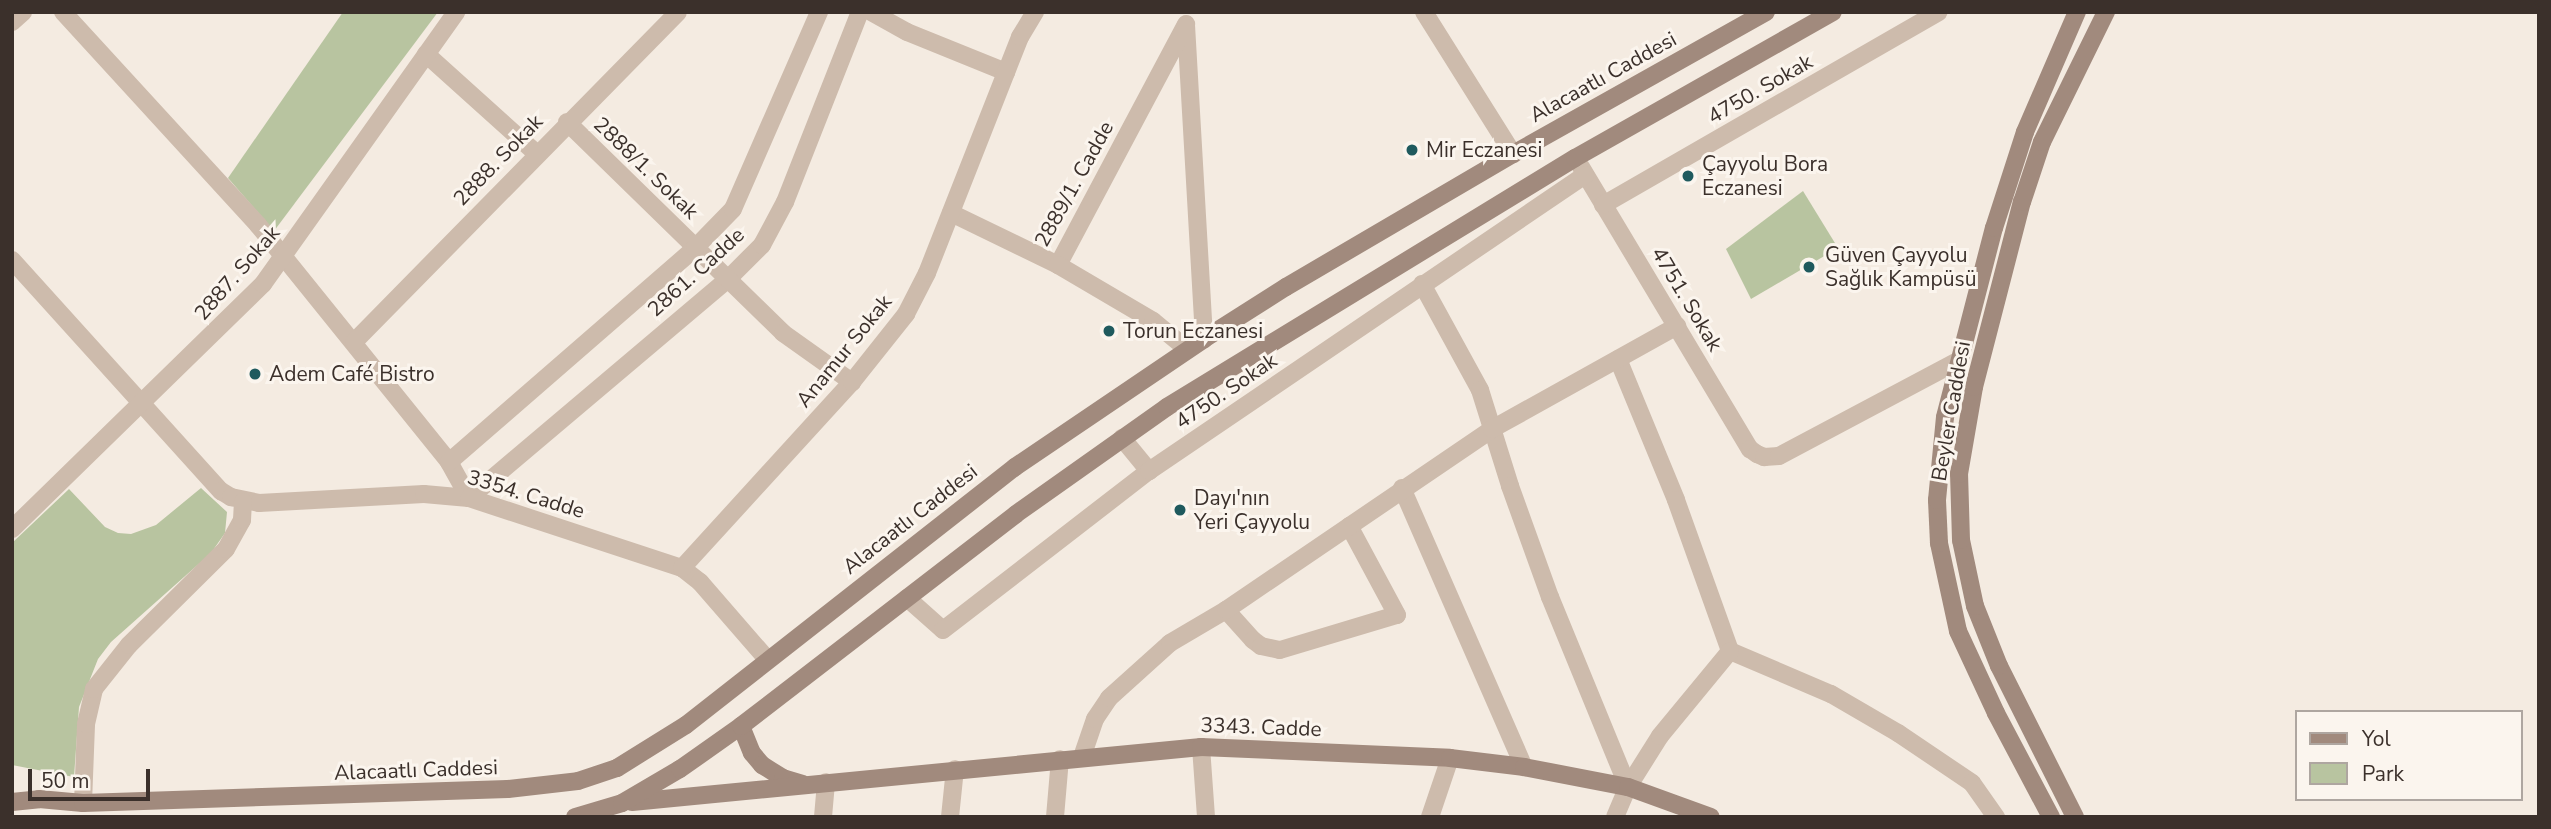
<!DOCTYPE html>
<html>
<head>
<meta charset="utf-8">
<style>
	body { margin:0 }
	#map { position:relative; width:2551px; height:829px; overflow:hidden; background:#f4ebe1; font-family:"Nunito Sans",sans-serif }
	div>[style] { position:absolute }
	[style*='--x'] { left:calc(var(--x)*1px); top:calc(var(--y)*1px); width:calc(var(--w)*1px); rotate:calc(var(--a)*1deg) }
	.green>* { inset:0; background:#b8c4a0 }
	.street>* { height:18px; margin:-9px; padding:0 9px; transform-origin:9px; border-radius:9px; background:#cdbbac }
	.secondary>* { height:18px; margin:-9px; padding:0 9px; transform-origin:9px; border-radius:9px; background:#a18a7d }
	.dots>* { width:19px; height:19px; translate:-50% -50%; box-sizing:border-box; border:4px solid #fbf5ee; border-radius:50% }
	span { translate:-50% -50%; white-space:nowrap; text-align:center; line-height:1.15; -webkit-text-stroke:6px #fbf5ee; paint-order:stroke }
	.street-label { font-size:21px; color:#3b302b }
	.poi-label { font-size:21px; color:#3b302b }
	.left { translate:0 -50%; text-align:left }
	.frame { position:absolute; inset:0; border:14px solid #3b302b; pointer-events:none }
	.legend { position:absolute; left:2295px; top:710px; width:228px; height:91px; box-sizing:border-box; background:#fbf5ee; border:2px solid #aea6a0; margin:0; padding:9px 12px; list-style:none; font-size:21px; color:#3b302b }
	.legend li { display:flex; align-items:center; gap:14px; height:35px }
	.legend b { width:35px; border:2px solid #aea6a0 }
	.scale { position:absolute; left:28px; top:769px; width:122px; height:32px; box-sizing:border-box; border:4px solid #3b302b; border-top:0; padding-left:9px; font-size:21px; line-height:24px; white-space:nowrap; color:#3b302b; -webkit-text-stroke:5px #fbf5ee; paint-order:stroke }
</style>
</head>
<body>
<div id="map">
	<div class="green">
		<div style="clip-path:polygon(343px 12px,438px 12px,274px 231px,228px 178px)"></div>
		<div style="clip-path:polygon(1803px 191px,1838px 248px,1751px 299px,1726px 249px)"></div>
		<div style="clip-path:polygon(201px 488px,227px 512px,225px 533px,211px 553px,111px 642px,98px 659px,79px 707px,74px 777px,12px 765px,12px 543px,69px 489px,105px 527px,118px 533px,131px 534px,156px 525px)"></div>
	</div>
	<div class="street">
		<div style="--x:63;--y:12;--w:289;--a:47.5"></div>
		<div style="--x:258;--y:225;--w:304;--a:51.1"></div>
		<div style="--x:449;--y:462;--w:41;--a:60.9"></div>
		<div style="--x:469;--y:498;--w:339;--a:-40.2"></div>
		<div style="--x:728;--y:279;--w:48;--a:-45"></div>
		<div style="--x:762;--y:245;--w:49;--a:-61.9"></div>
		<div style="--x:785;--y:202;--w:204;--a:-68.5"></div>
		<div style="--x:871;--y:12;--w:41;--a:29.1"></div>
		<div style="--x:907;--y:32;--w:107;--a:22"></div>
		<div style="--x:1424;--y:12;--w:168;--a:57.9"></div>
		<div style="--x:12;--y:22;--w:15;--a:-42"></div>
		<div style="--x:1186;--y:25;--w:315;--a:86.7"></div>
		<div style="--x:426;--y:54;--w:149;--a:42"></div>
		<div style="--x:567;--y:122;--w:302;--a:44.3"></div>
		<div style="--x:783;--y:333;--w:85;--a:35.4"></div>
		<div style="--x:1581;--y:167;--w:329;--a:59.1"></div>
		<div style="--x:1750;--y:449;--w:9;--a:36"></div>
		<div style="--x:1757;--y:454;--w:8;--a:23"></div>
		<div style="--x:1764;--y:457;--w:15;--a:-4"></div>
		<div style="--x:1779;--y:456;--w:203;--a:-28"></div>
		<div style="--x:1603;--y:205;--w:387;--a:-29.9"></div>
		<div style="--x:951;--y:213;--w:119;--a:25.9"></div>
		<div style="--x:1058;--y:265;--w:273;--a:-62"></div>
		<div style="--x:12;--y:260;--w:312;--a:47.9"></div>
		<div style="--x:221;--y:491;--w:12;--a:31"></div>
		<div style="--x:231;--y:497;--w:29;--a:12"></div>
		<div style="--x:259;--y:503;--w:165;--a:-3.1"></div>
		<div style="--x:424;--y:494;--w:45;--a:5.1"></div>
		<div style="--x:469;--y:498;--w:224;--a:18.2"></div>
		<div style="--x:682;--y:568;--w:23;--a:38"></div>
		<div style="--x:700;--y:582;--w:102;--a:49"></div>
		<div style="--x:1058;--y:265;--w:110;--a:30.5"></div>
		<div style="--x:1153;--y:321;--w:45;--a:39.6"></div>
		<div style="--x:1422;--y:284;--w:121;--a:61.3"></div>
		<div style="--x:1480;--y:390;--w:101;--a:72.6"></div>
		<div style="--x:1510;--y:486;--w:118;--a:70.2"></div>
		<div style="--x:1550;--y:597;--w:205;--a:67.7"></div>
		<div style="--x:354;--y:342;--w:462;--a:-45.5"></div>
		<div style="--x:1618;--y:359;--w:152;--a:67.6"></div>
		<div style="--x:1676;--y:500;--w:160;--a:70.3"></div>
		<div style="--x:1730;--y:651;--w:110;--a:23.1"></div>
		<div style="--x:1831;--y:694;--w:78;--a:30.2"></div>
		<div style="--x:1898;--y:733;--w:89;--a:34"></div>
		<div style="--x:1972;--y:783;--w:42;--a:54.8"></div>
		<div style="--x:1122;--y:438;--w:43;--a:50.7"></div>
		<div style="--x:449;--y:462;--w:326;--a:-41"></div>
		<div style="--x:695;--y:248;--w:54;--a:-45.7"></div>
		<div style="--x:733;--y:209;--w:215;--a:-66.4"></div>
		<div style="--x:1402;--y:488;--w:305;--a:66.4"></div>
		<div style="--x:12;--y:529;--w:351;--a:-44.3"></div>
		<div style="--x:263;--y:284;--w:334;--a:-54.6"></div>
		<div style="--x:682;--y:568;--w:252;--a:-47.6"></div>
		<div style="--x:852;--y:382;--w:87;--a:-51.5"></div>
		<div style="--x:906;--y:314;--w:46;--a:-62.9"></div>
		<div style="--x:927;--y:273;--w:254;--a:-68.5"></div>
		<div style="--x:1020;--y:37;--w:29;--a:-59"></div>
		<div style="--x:907;--y:598;--w:48;--a:41.6"></div>
		<div style="--x:943;--y:630;--w:260;--a:-37.7"></div>
		<div style="--x:1149;--y:471;--w:527;--a:-34.17"></div>
		<div style="--x:1226;--y:610;--w:40;--a:48"></div>
		<div style="--x:1253;--y:640;--w:10;--a:37"></div>
		<div style="--x:1261;--y:646;--w:19;--a:12"></div>
		<div style="--x:1280;--y:650;--w:122;--a:-16.7"></div>
		<div style="--x:1397;--y:615;--w:101;--a:-118.3"></div>
		<div style="--x:1201;--y:747;--w:70;--a:85.9"></div>
		<div style="--x:1082;--y:757;--w:40;--a:-71.1"></div>
		<div style="--x:1095;--y:719;--w:25;--a:-56"></div>
		<div style="--x:1109;--y:698;--w:82;--a:-42"></div>
		<div style="--x:1170;--y:643;--w:65;--a:-30.5"></div>
		<div style="--x:1226;--y:610;--w:322;--a:-34.2"></div>
		<div style="--x:1492;--y:429;--w:212;--a:-29.1"></div>
		<div style="--x:83;--y:803;--w:79;--a:-87.8"></div>
		<div style="--x:86;--y:724;--w:36;--a:-77"></div>
		<div style="--x:94;--y:689;--w:56;--a:-51.5"></div>
		<div style="--x:129;--y:645;--w:136;--a:-44.7"></div>
		<div style="--x:226;--y:549;--w:33;--a:-61"></div>
		<div style="--x:242;--y:520;--w:18;--a:-87"></div>
		<div style="--x:823;--y:817;--w:35;--a:-85"></div>
		<div style="--x:950;--y:817;--w:48;--a:-84.1"></div>
		<div style="--x:1055;--y:817;--w:58;--a:-85.1"></div>
		<div style="--x:1430;--y:817;--w:62;--a:-71.3"></div>
		<div style="--x:1615;--y:817;--w:33;--a:-67"></div>
		<div style="--x:1628;--y:787;--w:60;--a:-57.9"></div>
		<div style="--x:1660;--y:736;--w:110;--a:-50.5"></div>
	</div>
	<div class="secondary">
		<div style="--x:741;--y:726;--w:29;--a:68"></div>
		<div style="--x:752;--y:753;--w:16;--a:50"></div>
		<div style="--x:762;--y:765;--w:25;--a:32"></div>
		<div style="--x:783;--y:778;--w:21;--a:17"></div>
		<div style="--x:12;--y:802;--w:27;--a:-6"></div>
		<div style="--x:39;--y:799;--w:44;--a:5.2"></div>
		<div style="--x:83;--y:803;--w:425;--a:-1.9"></div>
		<div style="--x:508;--y:789;--w:70;--a:-6.5"></div>
		<div style="--x:578;--y:781;--w:41;--a:-18.4"></div>
		<div style="--x:617;--y:768;--w:81;--a:-31.9"></div>
		<div style="--x:686;--y:725;--w:418;--a:-38.1"></div>
		<div style="--x:1015;--y:467;--w:228;--a:-34.1"></div>
		<div style="--x:1204;--y:339;--w:97;--a:-32.4"></div>
		<div style="--x:1286;--y:287;--w:263;--a:-30.4"></div>
		<div style="--x:1513;--y:154;--w:290;--a:-29.3"></div>
		<div style="--x:632;--y:802;--w:572;--a:-5.52"></div>
		<div style="--x:1201;--y:747;--w:249;--a:2.5"></div>
		<div style="--x:1450;--y:758;--w:75;--a:6.9"></div>
		<div style="--x:1524;--y:767;--w:106;--a:10.9"></div>
		<div style="--x:1628;--y:787;--w:88;--a:19.9"></div>
		<div style="--x:575;--y:817;--w:49;--a:-16.6"></div>
		<div style="--x:622;--y:803;--w:67;--a:-30.4"></div>
		<div style="--x:680;--y:769;--w:75;--a:-35.2"></div>
		<div style="--x:741;--y:726;--w:347;--a:-37.6"></div>
		<div style="--x:1016;--y:514;--w:185;--a:-35.3"></div>
		<div style="--x:1167;--y:407;--w:478;--a:-31.4"></div>
		<div style="--x:1575;--y:158;--w:296;--a:-29.5"></div>
		<div style="--x:2051;--y:817;--w:118;--a:-117.9"></div>
		<div style="--x:1996;--y:713;--w:90;--a:-114.9"></div>
		<div style="--x:1958;--y:631;--w:90;--a:-102.2"></div>
		<div style="--x:1939;--y:543;--w:43;--a:-92.7"></div>
		<div style="--x:1937;--y:500;--w:83;--a:-84.5"></div>
		<div style="--x:1945;--y:417;--w:195;--a:-75.5"></div>
		<div style="--x:1994;--y:228;--w:101;--a:-72.1"></div>
		<div style="--x:2025;--y:132;--w:131;--a:-66.6"></div>
		<div style="--x:2075;--y:817;--w:169;--a:-116.7"></div>
		<div style="--x:1999;--y:666;--w:65;--a:-111.8"></div>
		<div style="--x:1975;--y:606;--w:67;--a:-102"></div>
		<div style="--x:1961;--y:540;--w:66;--a:-91.7"></div>
		<div style="--x:1959;--y:474;--w:88;--a:-80.2"></div>
		<div style="--x:1974;--y:387;--w:191;--a:-75.5"></div>
		<div style="--x:2022;--y:202;--w:63;--a:-71.6"></div>
		<div style="--x:2042;--y:142;--w:145;--a:-63.8"></div>
	</div>
	<div class="dots">
		<div style="left:1412px;top:150px;background:#1f5a5e"></div>
		<div style="left:1688px;top:176px;background:#1f5a5e"></div>
		<div style="left:1809px;top:267px;background:#1f5a5e"></div>
		<div style="left:1109px;top:331px;background:#1f5a5e"></div>
		<div style="left:255px;top:374px;background:#1f5a5e"></div>
		<div style="left:1180px;top:510px;background:#1f5a5e"></div>
	</div>
	<div class="street-label">
		<span style="left:1603px;top:77px;rotate:-29deg">Alacaatlı Caddesi</span>
		<span style="left:1760px;top:89px;rotate:-30deg">4750. Sokak</span>
		<span style="left:498px;top:160px;rotate:-46deg">2888. Sokak</span>
		<span style="left:646px;top:168px;rotate:44deg">2888/1. Sokak</span>
		<span style="left:1074px;top:184px;rotate:-61deg">2889/1. Cadde</span>
		<span style="left:696px;top:272px;rotate:-42deg">2861. Cadde</span>
		<span style="left:237px;top:273px;rotate:-49deg">2887. Sokak</span>
		<span style="left:1687px;top:299px;rotate:59deg">4751. Sokak</span>
		<span style="left:844px;top:351px;rotate:-51deg">Anamur Sokak</span>
		<span style="left:1226px;top:391px;rotate:-34deg">4750. Sokak</span>
		<span style="left:1951px;top:411px;rotate:-80deg">Beyler Caddesi</span>
		<span style="left:526px;top:494px;rotate:17deg">3354. Cadde</span>
		<span style="left:910px;top:519px;rotate:-38deg">Alacaatlı Caddesi</span>
		<span style="left:1261px;top:727px;rotate:2deg">3343. Cadde</span>
		<span style="left:416px;top:770px;rotate:-2deg">Alacaatlı Caddesi</span>
	</div>
	<div class="poi-label">
		<span class="left" style="left:1426px;top:150px">Mir Eczanesi</span>
		<span class="left" style="left:1702px;top:176px">Çayyolu Bora<br>Eczanesi</span>
		<span class="left" style="left:1825px;top:267px">Güven Çayyolu<br>Sağlık Kampüsü</span>
		<span class="left" style="left:1123px;top:331px">Torun Eczanesi</span>
		<span class="left" style="left:269px;top:374px">Adem Café Bistro</span>
		<span class="left" style="left:1194px;top:510px">Dayı'nın<br>Yeri Çayyolu</span>
	</div>
	<div class="frame"></div>
	<ul class="legend">
	<li><b style="height:9px;background:#a18a7d"></b>Yol</li>
	<li><b style="height:19px;background:#b8c4a0"></b>Park</li>
	</ul>
	<div class="scale">50 m</div>
</div>
</body>
</html>
